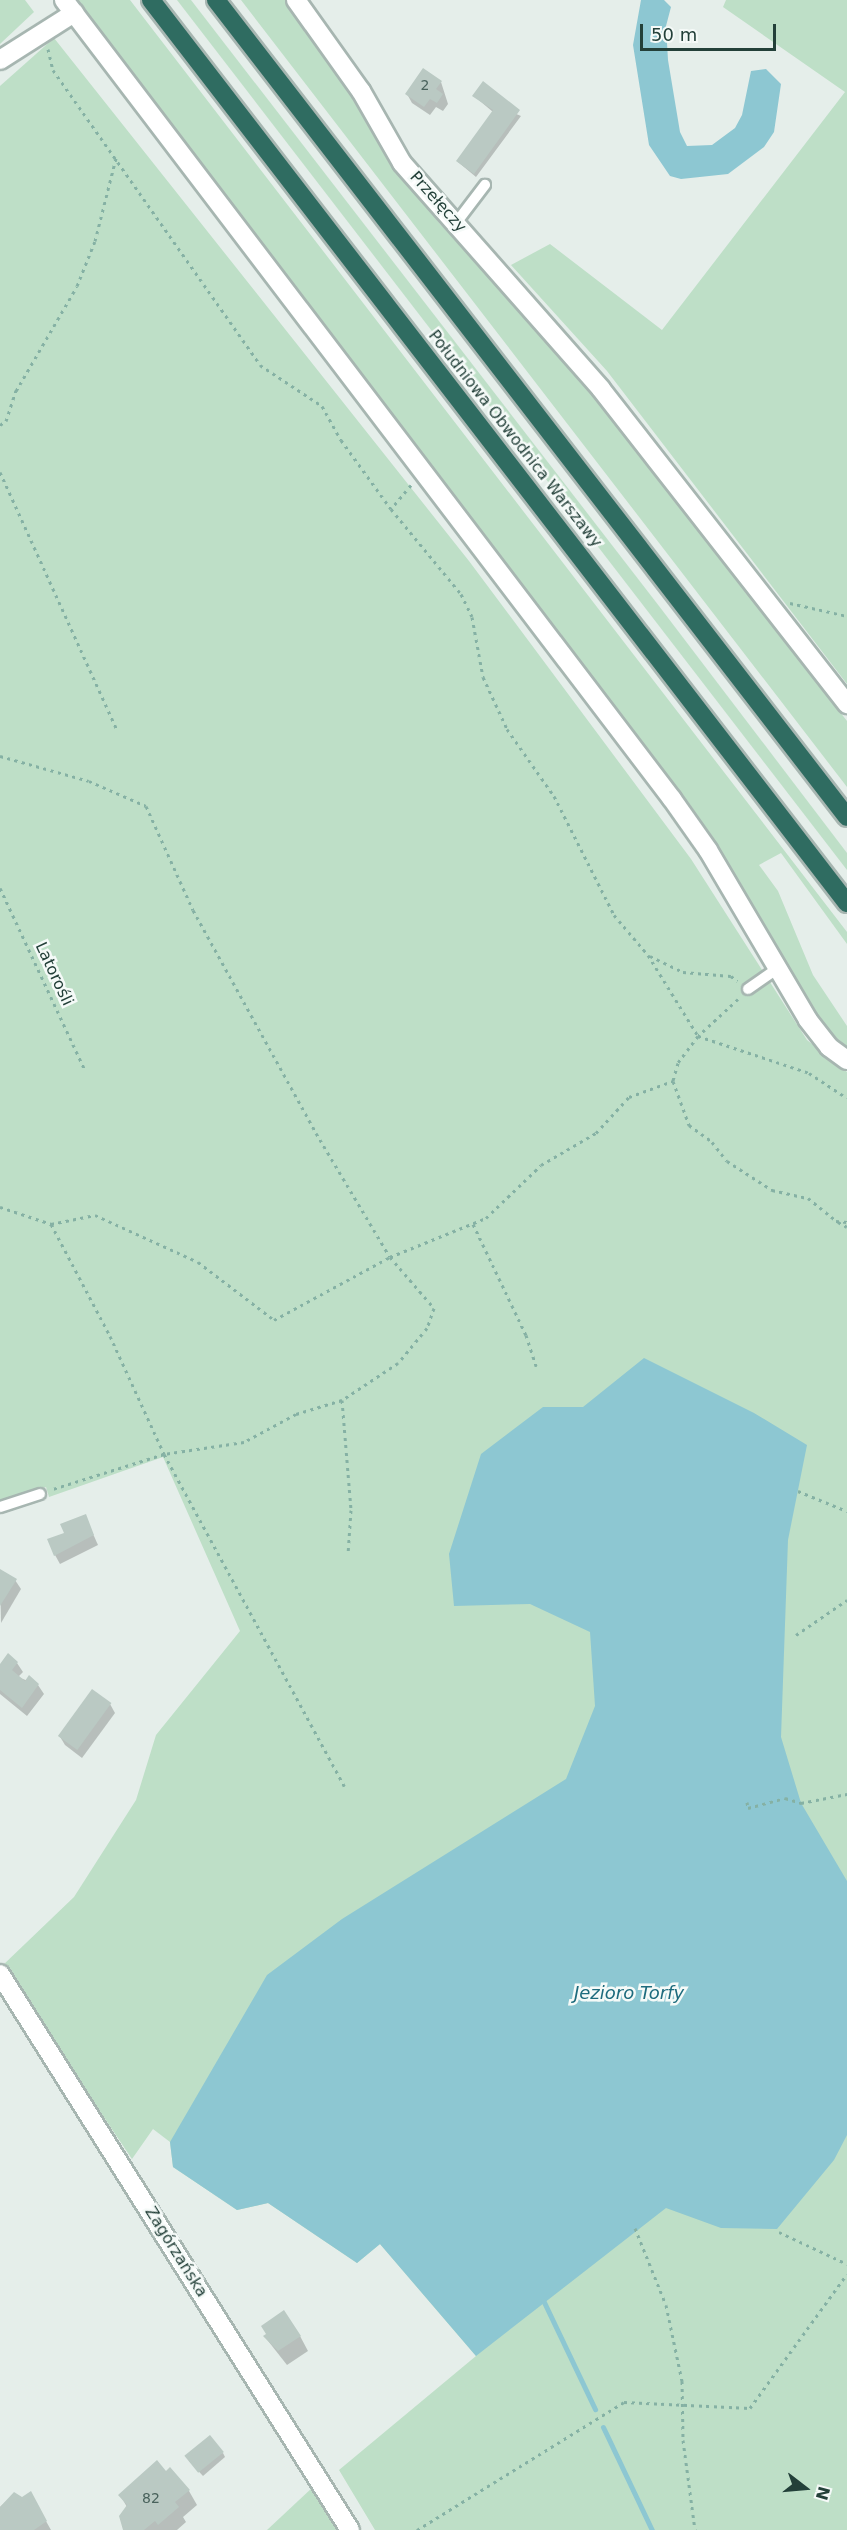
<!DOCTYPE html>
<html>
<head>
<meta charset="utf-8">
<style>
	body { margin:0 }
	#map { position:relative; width:847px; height:2530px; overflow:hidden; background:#e5eeea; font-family:"DejaVu Sans",sans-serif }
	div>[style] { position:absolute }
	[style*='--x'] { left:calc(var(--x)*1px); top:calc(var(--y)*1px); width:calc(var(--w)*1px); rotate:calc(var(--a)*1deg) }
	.green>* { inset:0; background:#bedfc7 }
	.water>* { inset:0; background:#8dc7d2 }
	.shadow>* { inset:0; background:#0003 }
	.stream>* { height:5px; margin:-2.5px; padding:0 2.5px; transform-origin:2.5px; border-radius:2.5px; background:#8dc7d2 }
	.building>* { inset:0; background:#bac9c3; transform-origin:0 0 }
	.path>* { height:3px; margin-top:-1.5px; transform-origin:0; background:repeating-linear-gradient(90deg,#85b1a4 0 3px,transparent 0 7.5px) }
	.roads { filter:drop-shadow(2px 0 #a7b6b1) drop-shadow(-2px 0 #a7b6b1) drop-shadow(0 2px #a7b6b1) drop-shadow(0 -2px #a7b6b1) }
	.lane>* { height:10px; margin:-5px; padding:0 5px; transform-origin:5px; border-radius:5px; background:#fff }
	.street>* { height:18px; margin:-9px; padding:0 9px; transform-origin:9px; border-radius:9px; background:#fff }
	.highway>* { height:18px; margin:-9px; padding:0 9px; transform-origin:9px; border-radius:9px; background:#2f6c61 }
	span { translate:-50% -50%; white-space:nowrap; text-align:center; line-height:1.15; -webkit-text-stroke:5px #f5faf8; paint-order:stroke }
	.number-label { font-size:14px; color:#49625c }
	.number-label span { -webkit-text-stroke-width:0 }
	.street-label { font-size:16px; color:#234039 }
	.water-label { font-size:18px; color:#1d6b7d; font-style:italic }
	.north { position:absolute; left:775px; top:2458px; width:60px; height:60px; -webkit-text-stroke:4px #f5faf8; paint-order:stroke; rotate:106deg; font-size:16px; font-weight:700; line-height:24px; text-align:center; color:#234039 }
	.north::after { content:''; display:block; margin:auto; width:21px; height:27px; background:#234039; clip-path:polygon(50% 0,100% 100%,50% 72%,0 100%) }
	.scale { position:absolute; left:640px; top:24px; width:136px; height:27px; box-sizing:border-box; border:3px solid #234039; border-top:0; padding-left:8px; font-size:18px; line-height:21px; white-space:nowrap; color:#234039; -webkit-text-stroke:4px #f5faf8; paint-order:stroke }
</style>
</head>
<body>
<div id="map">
	<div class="green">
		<div style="clip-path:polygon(0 0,25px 0,34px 12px,0 44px)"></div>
		<div style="clip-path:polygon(73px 0,130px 0,847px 932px,847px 944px,781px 853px,759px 865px,778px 891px,813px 975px,847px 1026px,847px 1049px,806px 1005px,780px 961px)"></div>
		<div style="clip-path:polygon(177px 0,191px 0,659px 606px,847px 853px,847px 870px)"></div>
		<div style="clip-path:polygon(241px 0,289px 0,398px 170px,440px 224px,542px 330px,847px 721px,847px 787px)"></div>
		<div style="clip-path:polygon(726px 0,847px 0,847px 684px,607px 371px,511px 265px,550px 244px,662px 330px,845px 92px,723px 7px)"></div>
		<div style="clip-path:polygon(54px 38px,469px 561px,691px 859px,807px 1040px,847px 1072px,847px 2530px,375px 2530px,339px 2470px,476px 2356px,380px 2244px,357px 2263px,268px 2203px,237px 2210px,173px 2167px,170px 2142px,153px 2129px,132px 2159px,2px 1966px,74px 1897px,136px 1800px,156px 1735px,240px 1631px,163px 1457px,49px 1497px,46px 1487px,0 1503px,0 86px)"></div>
		<div style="clip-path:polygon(313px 2487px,339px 2530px,267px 2530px)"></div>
	</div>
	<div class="water">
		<div style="clip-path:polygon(641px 0,664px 0,671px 7px,666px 26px,668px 60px,680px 132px,687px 146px,712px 145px,735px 128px,742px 115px,751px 71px,766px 69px,781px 84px,774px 132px,764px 147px,728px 174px,681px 179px,670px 176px,649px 145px,633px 45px)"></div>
		<div style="clip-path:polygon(644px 1358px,754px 1413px,807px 1445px,788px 1540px,781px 1737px,801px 1803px,847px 1881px,847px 2135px,834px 2160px,777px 2229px,721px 2228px,666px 2208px,476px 2356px,380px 2244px,357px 2263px,268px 2203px,237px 2210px,173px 2167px,170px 2142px,267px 1975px,342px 1919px,566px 1779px,595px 1706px,590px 1632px,530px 1604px,454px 1606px,449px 1554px,481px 1454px,543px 1407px,583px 1407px)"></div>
	</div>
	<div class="shadow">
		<div style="clip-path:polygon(441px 82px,448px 104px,443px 111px,436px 107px,430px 115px,412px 103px,407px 94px)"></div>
		<div style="clip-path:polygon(474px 96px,521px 116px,476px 177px,458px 162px,493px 112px)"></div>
		<div style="clip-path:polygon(85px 1516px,98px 1545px,60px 1564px,55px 1555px,66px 1534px)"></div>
		<div style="clip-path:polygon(0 1571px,15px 1580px,21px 1589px,1px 1623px)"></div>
		<div style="clip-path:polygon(17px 1663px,23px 1672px,18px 1677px,38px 1685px,44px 1694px,27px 1716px,0 1694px,0 1666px)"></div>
		<div style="clip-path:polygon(110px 1704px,115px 1713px,82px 1758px,65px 1745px,59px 1735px)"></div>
		<div style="clip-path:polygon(300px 2336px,308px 2351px,287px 2365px,265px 2337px)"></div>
		<div style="clip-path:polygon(223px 2453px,225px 2457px,203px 2476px,189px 2461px)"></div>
		<div style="clip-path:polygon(166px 2473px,189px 2491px,197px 2505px,183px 2517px,186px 2522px,177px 2530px,124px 2530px,120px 2516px,127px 2507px,120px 2495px)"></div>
		<div style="clip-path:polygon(30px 2493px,51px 2530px,0 2530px,0 2507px,14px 2494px,22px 2499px)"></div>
	</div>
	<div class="stream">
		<div style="--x:543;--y:2300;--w:121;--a:64.5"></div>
		<div style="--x:603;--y:2427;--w:114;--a:64.6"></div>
	</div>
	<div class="building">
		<div style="clip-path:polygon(423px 68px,442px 81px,436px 89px,443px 94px,437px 103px,430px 99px,424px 107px,405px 94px)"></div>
		<div style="clip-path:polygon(483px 81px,520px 110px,474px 174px,456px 161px,493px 110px,472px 96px)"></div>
		<div style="clip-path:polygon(86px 1514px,94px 1535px,54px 1556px,47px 1539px,64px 1533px,60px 1524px)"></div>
		<div style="clip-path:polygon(0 1569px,17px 1579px,0 1606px)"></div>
		<div style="clip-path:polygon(8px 1653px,18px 1662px,12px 1670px,25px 1681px,29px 1675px,39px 1684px,22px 1708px,0 1690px,0 1664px)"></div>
		<div style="left:92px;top:1689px;width:24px;height:58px;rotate:36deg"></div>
		<div style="clip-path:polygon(284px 2310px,301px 2336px,278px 2351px,263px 2336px,266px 2334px,261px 2326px)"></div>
		<div style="left:210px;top:2435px;width:22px;height:33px;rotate:51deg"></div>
		<div style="clip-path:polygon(157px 2460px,166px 2471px,170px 2467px,190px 2490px,175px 2502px,179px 2507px,158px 2525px,155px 2521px,144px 2530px,123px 2530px,119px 2516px,127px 2505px,118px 2495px)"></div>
		<div style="clip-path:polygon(31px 2491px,47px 2521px,34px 2530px,0 2530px,0 2507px,14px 2492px,22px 2497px)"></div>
	</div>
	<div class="path">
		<div style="--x:48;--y:49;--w:22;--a:77"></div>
		<div style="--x:53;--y:70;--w:360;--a:54.9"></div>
		<div style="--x:260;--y:365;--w:74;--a:33.5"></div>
		<div style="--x:322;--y:406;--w:39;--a:61"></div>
		<div style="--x:341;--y:440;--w:85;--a:54.1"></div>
		<div style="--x:0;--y:425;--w:7;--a:-34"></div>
		<div style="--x:6;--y:421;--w:32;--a:-72"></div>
		<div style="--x:16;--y:391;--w:121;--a:-59.8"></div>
		<div style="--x:77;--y:286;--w:48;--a:-68.2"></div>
		<div style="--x:95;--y:241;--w:86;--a:-75.8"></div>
		<div style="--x:0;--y:472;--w:281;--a:65.6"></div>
		<div style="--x:411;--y:485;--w:31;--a:130"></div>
		<div style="--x:391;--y:509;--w:110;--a:50.5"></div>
		<div style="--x:461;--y:594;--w:25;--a:64"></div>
		<div style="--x:472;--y:617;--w:61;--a:79.6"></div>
		<div style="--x:483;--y:677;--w:57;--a:65.2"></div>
		<div style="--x:507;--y:729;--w:82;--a:55"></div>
		<div style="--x:554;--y:796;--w:133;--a:63.2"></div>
		<div style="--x:614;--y:915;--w:52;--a:49.6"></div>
		<div style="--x:648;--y:955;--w:95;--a:58.3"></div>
		<div style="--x:698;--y:1036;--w:117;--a:18.4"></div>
		<div style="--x:809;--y:1073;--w:45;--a:33.3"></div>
		<div style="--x:790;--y:603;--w:58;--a:12.8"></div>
		<div style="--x:0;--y:756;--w:92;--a:15.7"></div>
		<div style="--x:89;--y:781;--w:62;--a:23.7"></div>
		<div style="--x:146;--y:806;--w:114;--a:65.7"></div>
		<div style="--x:193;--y:910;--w:255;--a:61.1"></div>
		<div style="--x:316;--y:1133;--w:144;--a:59.2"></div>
		<div style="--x:390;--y:1257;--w:67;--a:49.2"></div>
		<div style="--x:434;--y:1308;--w:21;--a:109"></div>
		<div style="--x:427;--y:1328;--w:45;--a:129.6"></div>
		<div style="--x:398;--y:1363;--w:67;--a:146.5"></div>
		<div style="--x:342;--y:1400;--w:48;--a:163.1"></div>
		<div style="--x:296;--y:1414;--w:59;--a:151.7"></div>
		<div style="--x:244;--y:1442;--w:81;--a:171.5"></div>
		<div style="--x:164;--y:1454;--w:116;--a:162.5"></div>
		<div style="--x:0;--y:888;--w:201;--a:65"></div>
		<div style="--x:650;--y:956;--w:37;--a:26"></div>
		<div style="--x:683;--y:972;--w:48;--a:4.8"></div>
		<div style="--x:731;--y:976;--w:8;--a:40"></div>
		<div style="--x:738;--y:999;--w:54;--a:137.2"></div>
		<div style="--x:698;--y:1036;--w:34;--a:127"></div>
		<div style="--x:678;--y:1063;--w:19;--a:106"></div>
		<div style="--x:673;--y:1081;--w:47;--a:70"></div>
		<div style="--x:689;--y:1125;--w:29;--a:36"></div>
		<div style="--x:712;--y:1142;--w:24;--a:52"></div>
		<div style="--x:727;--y:1161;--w:54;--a:32.8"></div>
		<div style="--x:772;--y:1190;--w:37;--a:13"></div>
		<div style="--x:808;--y:1198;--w:36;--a:39"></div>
		<div style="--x:836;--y:1221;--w:11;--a:5"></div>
		<div style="--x:0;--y:1207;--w:54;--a:18.4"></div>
		<div style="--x:51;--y:1224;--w:45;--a:-11.6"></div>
		<div style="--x:95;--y:1215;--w:113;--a:24.5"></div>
		<div style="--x:198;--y:1262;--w:96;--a:37.3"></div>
		<div style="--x:274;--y:1320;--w:132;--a:-28.5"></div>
		<div style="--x:390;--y:1257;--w:104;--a:-22.1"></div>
		<div style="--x:486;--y:1218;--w:76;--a:-43.9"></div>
		<div style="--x:541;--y:1165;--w:64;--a:-30.2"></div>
		<div style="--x:596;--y:1133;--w:49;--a:-47.5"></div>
		<div style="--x:629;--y:1097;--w:47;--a:-20"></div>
		<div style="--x:838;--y:1222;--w:10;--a:29"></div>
		<div style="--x:51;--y:1224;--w:127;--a:62.2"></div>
		<div style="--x:110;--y:1336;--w:130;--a:65.4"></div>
		<div style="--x:164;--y:1454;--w:378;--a:61.5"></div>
		<div style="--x:473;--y:1224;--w:123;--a:64.5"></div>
		<div style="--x:526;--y:1335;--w:33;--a:72"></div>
		<div style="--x:342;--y:1400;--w:110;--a:85.3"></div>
		<div style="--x:351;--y:1510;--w:44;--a:93.9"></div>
		<div style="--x:798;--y:1491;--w:53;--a:22.2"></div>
		<div style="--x:796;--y:1635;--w:62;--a:-34.5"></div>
		<div style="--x:747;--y:1802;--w:6;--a:81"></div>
		<div style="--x:748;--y:1808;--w:38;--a:-15"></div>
		<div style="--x:785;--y:1798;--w:17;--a:17"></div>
		<div style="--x:801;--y:1803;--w:47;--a:-11.1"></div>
		<div style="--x:635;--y:2228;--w:83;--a:68.1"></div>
		<div style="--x:666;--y:2305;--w:78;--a:78.1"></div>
		<div style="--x:682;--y:2381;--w:59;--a:89"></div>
		<div style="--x:683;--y:2440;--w:91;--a:82.4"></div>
		<div style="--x:779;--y:2232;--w:75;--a:25.2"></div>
		<div style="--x:417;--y:2530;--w:243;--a:-31.7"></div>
		<div style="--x:624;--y:2402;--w:126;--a:2.7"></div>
		<div style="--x:750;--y:2408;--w:165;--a:-54.1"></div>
	</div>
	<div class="roads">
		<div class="lane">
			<div style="--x:456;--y:223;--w:48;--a:-52.7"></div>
			<div style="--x:748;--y:989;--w:35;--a:-35"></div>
			<div style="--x:0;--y:1507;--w:42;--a:-18"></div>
		</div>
		<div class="street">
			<div style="--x:64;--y:0;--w:1004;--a:52.73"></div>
			<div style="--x:672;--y:799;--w:62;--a:54.8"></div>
			<div style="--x:708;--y:850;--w:197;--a:59.5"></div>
			<div style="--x:808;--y:1020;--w:34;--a:52"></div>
			<div style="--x:829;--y:1047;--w:22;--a:36"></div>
			<div style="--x:296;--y:0;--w:112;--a:54.5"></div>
			<div style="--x:361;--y:91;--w:83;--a:60.3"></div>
			<div style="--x:402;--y:163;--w:301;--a:48.6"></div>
			<div style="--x:601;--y:389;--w:400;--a:52"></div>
			<div style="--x:0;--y:60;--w:88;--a:-32.4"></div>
			<div style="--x:0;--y:1974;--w:657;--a:57.81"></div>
		</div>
		<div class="highway">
			<div style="--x:151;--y:0;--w:1140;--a:52.38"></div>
			<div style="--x:216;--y:0;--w:1032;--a:52.32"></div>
		</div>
	</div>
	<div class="number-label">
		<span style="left:425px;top:85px">2</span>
		<span style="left:151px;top:2498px">82</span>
	</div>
	<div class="street-label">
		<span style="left:438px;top:202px;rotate:48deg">Przełęczy</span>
		<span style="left:515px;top:439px;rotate:52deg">Południowa Obwodnica Warszawy</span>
		<span style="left:54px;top:974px;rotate:65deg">Latorośli</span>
		<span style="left:176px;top:2252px;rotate:58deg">Zagórzańska</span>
	</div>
	<div class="water-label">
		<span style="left:629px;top:1993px">Jezioro Torfy</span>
	</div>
	<div class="north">N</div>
	<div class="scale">50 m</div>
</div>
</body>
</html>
